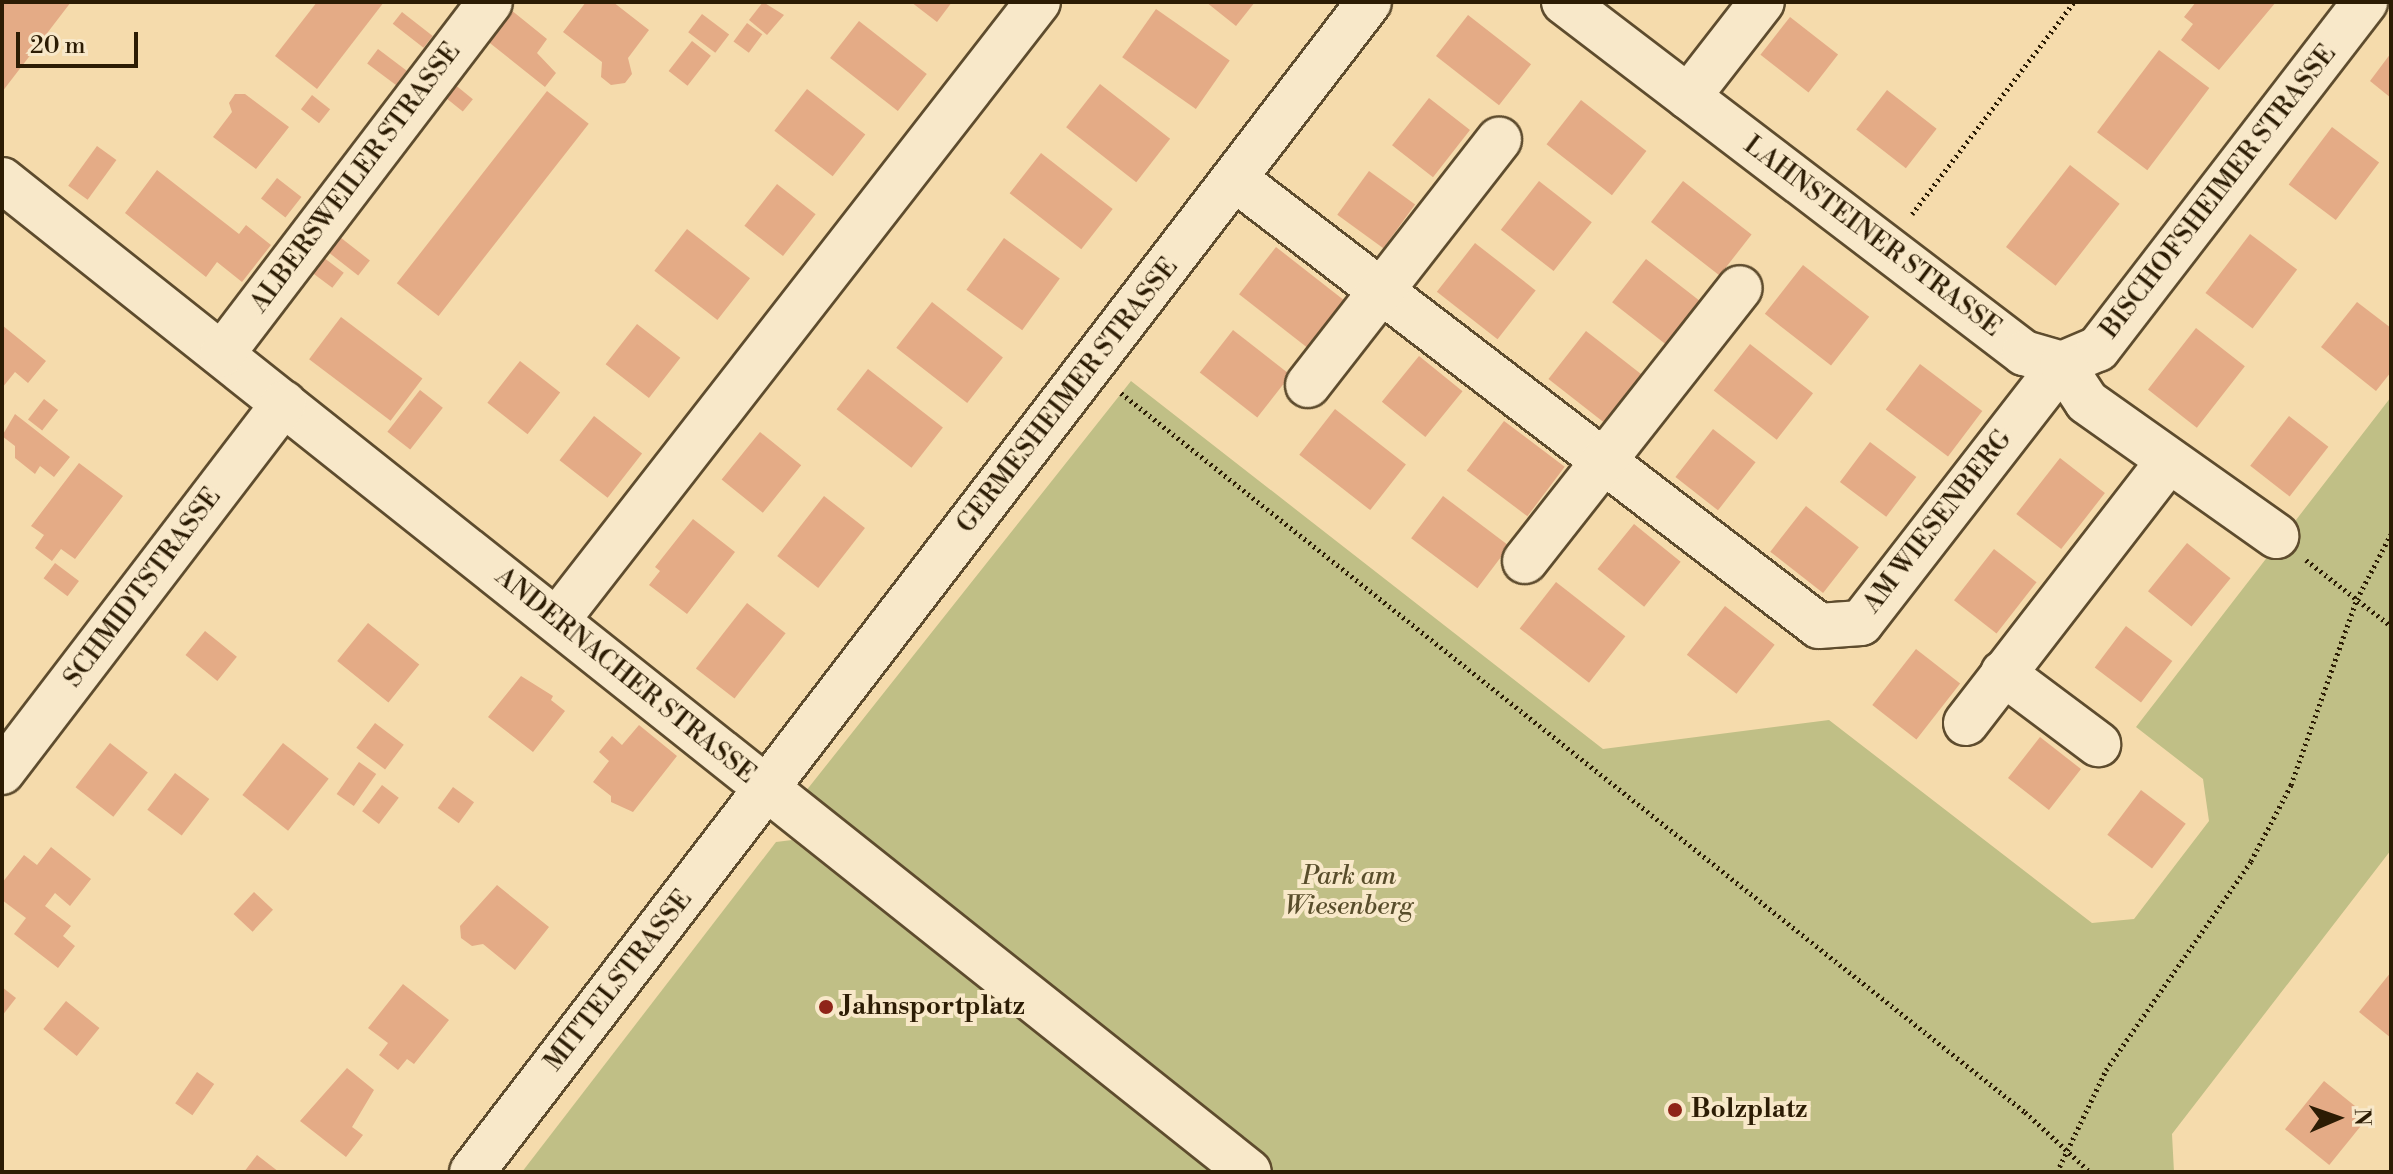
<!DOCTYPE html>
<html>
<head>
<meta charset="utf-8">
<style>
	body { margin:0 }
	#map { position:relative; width:2393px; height:1174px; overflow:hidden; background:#f5dbac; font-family:"Libre Bodoni",serif }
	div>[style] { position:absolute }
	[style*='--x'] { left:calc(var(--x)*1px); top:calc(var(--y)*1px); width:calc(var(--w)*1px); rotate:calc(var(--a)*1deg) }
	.green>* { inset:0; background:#c0bf86 }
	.building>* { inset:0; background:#e4ab86; transform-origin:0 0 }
	.path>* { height:5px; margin-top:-2.5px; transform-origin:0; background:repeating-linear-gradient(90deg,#2c1c04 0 2px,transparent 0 6px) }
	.roads { filter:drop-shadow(2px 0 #5e4c2e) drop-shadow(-2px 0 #5e4c2e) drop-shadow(0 2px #5e4c2e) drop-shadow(0 -2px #5e4c2e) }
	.minor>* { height:44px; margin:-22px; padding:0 22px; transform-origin:22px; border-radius:22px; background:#f8e8c9 }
	.dots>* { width:22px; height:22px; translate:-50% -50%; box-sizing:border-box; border:4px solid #f8e8c9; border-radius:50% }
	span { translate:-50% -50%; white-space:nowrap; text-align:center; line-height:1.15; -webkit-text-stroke:8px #f8e8c9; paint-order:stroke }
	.street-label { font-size:26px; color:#2c1c04 }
	.park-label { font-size:26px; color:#584d2b; font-style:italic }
	.poi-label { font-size:26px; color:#2c1c04; font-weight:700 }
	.left { translate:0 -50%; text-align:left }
	.frame { position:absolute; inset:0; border:4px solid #2c1c04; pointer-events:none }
	.north { position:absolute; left:2297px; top:1078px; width:80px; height:80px; -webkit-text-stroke:6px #f8e8c9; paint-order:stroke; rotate:88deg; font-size:22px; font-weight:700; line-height:32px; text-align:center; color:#2c1c04 }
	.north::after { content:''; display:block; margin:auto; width:28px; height:36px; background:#2c1c04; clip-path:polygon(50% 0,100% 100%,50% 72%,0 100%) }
	.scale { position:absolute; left:16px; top:32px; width:122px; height:36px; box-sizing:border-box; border:4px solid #2c1c04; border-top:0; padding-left:10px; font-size:24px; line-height:28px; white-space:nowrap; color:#2c1c04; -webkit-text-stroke:6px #f8e8c9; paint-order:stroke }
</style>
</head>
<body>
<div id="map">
	<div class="green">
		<div style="clip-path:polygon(1131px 381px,1603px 749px,1829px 720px,2092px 923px,2134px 919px,2209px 821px,2203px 779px,2136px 727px,2391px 397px,2391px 850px,2172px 1134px,2174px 1172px,1269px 1172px,798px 801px)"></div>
		<div style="clip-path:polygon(792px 840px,1211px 1172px,522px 1172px,776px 842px)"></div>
	</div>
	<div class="building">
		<div style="clip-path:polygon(2px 2px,71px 2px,2px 92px)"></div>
		<div style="clip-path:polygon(317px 2px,384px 2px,317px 89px,275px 56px)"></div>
		<div style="clip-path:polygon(586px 2px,613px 2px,649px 30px,628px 58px,632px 74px,625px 83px,611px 85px,601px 77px,602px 62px,563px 32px)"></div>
		<div style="clip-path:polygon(763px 2px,784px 15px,767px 35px,749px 20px)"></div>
		<div style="clip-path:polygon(911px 2px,952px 2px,937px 22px)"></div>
		<div style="clip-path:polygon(1206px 2px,1255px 2px,1236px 26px)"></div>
		<div style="clip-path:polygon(2196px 2px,2276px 2px,2219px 70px,2181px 40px,2193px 24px,2184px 17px)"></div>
		<div style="clip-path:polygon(505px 5px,547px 39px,537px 53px,556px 73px,545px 87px,481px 36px)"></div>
		<div style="left:1156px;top:9px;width:90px;height:59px;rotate:35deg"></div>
		<div style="left:402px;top:12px;width:39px;height:15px;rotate:38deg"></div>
		<div style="left:702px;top:14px;width:34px;height:23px;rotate:37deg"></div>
		<div style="left:1468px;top:15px;width:80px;height:52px;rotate:38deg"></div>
		<div style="left:1790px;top:17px;width:61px;height:48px;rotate:38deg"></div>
		<div style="left:859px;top:21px;width:86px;height:47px;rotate:38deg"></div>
		<div style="left:747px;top:23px;width:19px;height:23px;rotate:36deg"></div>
		<div style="left:692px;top:41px;width:24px;height:38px;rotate:38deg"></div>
		<div style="left:378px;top:49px;width:36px;height:18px;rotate:37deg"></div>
		<div style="left:2159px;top:50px;width:63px;height:103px;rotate:37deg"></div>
		<div style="clip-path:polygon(2391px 53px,2391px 98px,2370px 81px)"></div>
		<div style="left:448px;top:79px;width:32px;height:16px;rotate:39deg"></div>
		<div style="left:1100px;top:84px;width:89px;height:55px;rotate:38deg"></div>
		<div style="left:807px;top:89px;width:74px;height:53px;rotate:38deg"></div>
		<div style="left:1887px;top:90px;width:63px;height:50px;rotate:38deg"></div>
		<div style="left:547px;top:91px;width:53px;height:244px;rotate:38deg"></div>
		<div style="clip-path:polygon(235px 94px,245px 94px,289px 127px,256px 169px,213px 137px,232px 112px,229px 103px)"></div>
		<div style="left:312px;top:95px;width:23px;height:18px;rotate:38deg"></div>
		<div style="left:1429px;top:98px;width:52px;height:60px;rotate:38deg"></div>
		<div style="left:1581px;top:100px;width:83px;height:56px;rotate:38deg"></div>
		<div style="left:2332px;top:127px;width:59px;height:72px;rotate:37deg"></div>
		<div style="left:97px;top:146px;width:24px;height:49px;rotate:36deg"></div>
		<div style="left:1041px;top:153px;width:91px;height:51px;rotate:38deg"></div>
		<div style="left:2070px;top:165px;width:63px;height:104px;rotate:38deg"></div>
		<div style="clip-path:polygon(157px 170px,239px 234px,246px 225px,271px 245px,242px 282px,217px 262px,206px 277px,125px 213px)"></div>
		<div style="left:1369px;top:171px;width:57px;height:54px;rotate:36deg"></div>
		<div style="left:277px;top:178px;width:31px;height:26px;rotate:38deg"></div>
		<div style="left:1539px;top:181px;width:67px;height:62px;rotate:38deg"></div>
		<div style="left:1683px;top:181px;width:87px;height:52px;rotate:38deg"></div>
		<div style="left:777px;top:184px;width:49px;height:53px;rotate:38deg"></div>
		<div style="left:687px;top:229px;width:80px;height:53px;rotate:38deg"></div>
		<div style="left:336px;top:234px;width:43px;height:19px;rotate:38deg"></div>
		<div style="left:2250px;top:234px;width:59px;height:74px;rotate:37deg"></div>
		<div style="left:1004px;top:238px;width:69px;height:64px;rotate:36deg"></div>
		<div style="left:1475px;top:243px;width:77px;height:62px;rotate:38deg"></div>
		<div style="left:1276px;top:247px;width:88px;height:60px;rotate:38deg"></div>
		<div style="left:315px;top:251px;width:36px;height:19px;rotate:37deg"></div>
		<div style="left:1646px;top:259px;width:68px;height:55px;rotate:38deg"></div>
		<div style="left:1803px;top:265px;width:84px;height:62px;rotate:38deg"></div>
		<div style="left:932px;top:302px;width:90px;height:58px;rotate:38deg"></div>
		<div style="clip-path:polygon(2357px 302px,2391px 328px,2391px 372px,2376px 391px,2321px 347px)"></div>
		<div style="left:341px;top:317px;width:102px;height:53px;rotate:37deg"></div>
		<div style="left:637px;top:324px;width:55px;height:51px;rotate:38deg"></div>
		<div style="clip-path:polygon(2px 325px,46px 361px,28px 383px,15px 372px,2px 388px)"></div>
		<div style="left:2196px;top:328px;width:62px;height:78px;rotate:38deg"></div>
		<div style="left:1233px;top:330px;width:73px;height:54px;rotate:38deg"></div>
		<div style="left:1586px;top:331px;width:71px;height:61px;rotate:38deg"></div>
		<div style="left:1750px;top:344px;width:80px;height:59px;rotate:38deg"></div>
		<div style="left:1419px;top:356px;width:56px;height:59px;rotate:39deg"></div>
		<div style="left:520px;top:361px;width:51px;height:53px;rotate:38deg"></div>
		<div style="left:1920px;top:364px;width:78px;height:57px;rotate:37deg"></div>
		<div style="left:868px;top:369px;width:95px;height:51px;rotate:38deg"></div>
		<div style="left:420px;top:390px;width:29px;height:53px;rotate:38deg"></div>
		<div style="left:44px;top:399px;width:18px;height:26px;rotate:38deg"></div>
		<div style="left:1335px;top:409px;width:90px;height:58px;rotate:38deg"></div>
		<div style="clip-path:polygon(15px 414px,70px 457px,54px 477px,40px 466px,35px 474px,15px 458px,15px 446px,2px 436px)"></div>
		<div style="left:594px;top:416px;width:61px;height:56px;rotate:38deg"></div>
		<div style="left:2289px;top:416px;width:50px;height:63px;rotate:38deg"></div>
		<div style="left:1504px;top:421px;width:76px;height:62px;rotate:37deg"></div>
		<div style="left:1713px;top:429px;width:54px;height:61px;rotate:38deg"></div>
		<div style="left:760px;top:432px;width:53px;height:61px;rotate:39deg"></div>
		<div style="left:1870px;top:442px;width:58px;height:50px;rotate:37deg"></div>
		<div style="left:2060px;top:458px;width:57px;height:71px;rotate:38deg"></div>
		<div style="clip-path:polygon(79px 463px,123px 496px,75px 559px,61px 549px,52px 561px,35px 548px,44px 535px,31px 526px)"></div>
		<div style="left:824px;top:496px;width:52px;height:76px;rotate:38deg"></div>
		<div style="left:1443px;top:496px;width:83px;height:53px;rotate:37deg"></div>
		<div style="left:1806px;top:506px;width:67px;height:58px;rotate:38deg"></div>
		<div style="clip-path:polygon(693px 519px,735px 552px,687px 614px,649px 585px,660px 571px,655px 567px)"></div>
		<div style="left:1634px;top:524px;width:60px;height:58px;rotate:39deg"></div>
		<div style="left:2187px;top:543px;width:56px;height:62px;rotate:39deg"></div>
		<div style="left:1994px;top:549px;width:54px;height:65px;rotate:38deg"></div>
		<div style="left:55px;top:563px;width:30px;height:19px;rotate:37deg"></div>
		<div style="left:1556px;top:582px;width:88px;height:59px;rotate:38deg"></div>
		<div style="left:747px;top:603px;width:49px;height:83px;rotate:38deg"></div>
		<div style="left:1725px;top:606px;width:63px;height:62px;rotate:38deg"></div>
		<div style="left:368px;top:623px;width:66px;height:49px;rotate:39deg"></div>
		<div style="left:2126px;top:626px;width:58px;height:52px;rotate:37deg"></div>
		<div style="left:205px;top:631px;width:41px;height:31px;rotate:39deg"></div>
		<div style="left:1916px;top:649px;width:56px;height:71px;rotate:38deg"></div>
		<div style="clip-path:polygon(521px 676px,553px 696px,551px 700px,565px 711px,533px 752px,488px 717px)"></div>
		<div style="left:375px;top:723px;width:36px;height:31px;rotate:37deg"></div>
		<div style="clip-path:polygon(639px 725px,677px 756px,633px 812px,611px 802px,611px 796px,593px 782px,609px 761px,599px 752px,612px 736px,622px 745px)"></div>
		<div style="left:2040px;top:737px;width:52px;height:52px;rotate:38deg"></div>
		<div style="left:110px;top:743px;width:48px;height:56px;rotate:38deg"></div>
		<div style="left:283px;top:743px;width:58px;height:66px;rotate:38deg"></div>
		<div style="left:359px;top:762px;width:21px;height:39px;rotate:35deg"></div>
		<div style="left:175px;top:773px;width:43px;height:46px;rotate:37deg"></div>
		<div style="left:382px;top:785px;width:21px;height:33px;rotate:37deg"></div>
		<div style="left:453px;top:787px;width:26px;height:26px;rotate:36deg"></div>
		<div style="left:2141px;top:790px;width:56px;height:56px;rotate:37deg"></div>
		<div style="clip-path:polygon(51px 847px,91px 879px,70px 906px,55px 893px,45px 906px,71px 926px,63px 936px,75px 946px,58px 968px,14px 934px,26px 918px,2px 900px,2px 883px,24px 855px,37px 865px)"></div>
		<div style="clip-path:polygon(497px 885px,549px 927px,515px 970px,483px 944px,472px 946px,461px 938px,460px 926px)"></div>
		<div style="left:254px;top:892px;width:26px;height:30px;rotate:43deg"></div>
		<div style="clip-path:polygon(2391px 972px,2391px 1038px,2359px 1012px)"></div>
		<div style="clip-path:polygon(403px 984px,449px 1020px,414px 1064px,407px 1059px,398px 1070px,379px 1055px,388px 1043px,368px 1028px)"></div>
		<div style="clip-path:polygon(2px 987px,16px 998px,2px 1016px)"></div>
		<div style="left:66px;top:1001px;width:43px;height:36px;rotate:39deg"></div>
		<div style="clip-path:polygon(347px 1068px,374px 1090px,352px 1127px,363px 1135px,346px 1157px,300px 1121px)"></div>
		<div style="left:197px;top:1072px;width:21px;height:38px;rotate:35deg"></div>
		<div style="left:2324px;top:1081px;width:57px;height:62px;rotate:39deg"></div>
		<div style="clip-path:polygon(257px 1155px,279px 1172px,244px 1172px)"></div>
	</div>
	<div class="path">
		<div style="--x:1912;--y:214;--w:267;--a:-52.6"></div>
		<div style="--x:1121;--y:393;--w:1155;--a:38.5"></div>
		<div style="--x:2025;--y:1112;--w:88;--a:42.7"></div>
		<div style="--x:2306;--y:560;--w:108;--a:37.8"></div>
		<div style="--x:2057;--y:1172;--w:113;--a:-64.3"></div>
		<div style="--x:2106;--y:1070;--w:254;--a:-55.2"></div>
		<div style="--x:2251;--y:861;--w:86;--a:-62.2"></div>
		<div style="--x:2291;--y:785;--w:197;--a:-70.5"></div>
		<div style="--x:2357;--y:599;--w:73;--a:-62.4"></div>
	</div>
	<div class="roads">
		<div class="minor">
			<div style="--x:1564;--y:2;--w:579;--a:37.35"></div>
			<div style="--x:2024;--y:353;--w:40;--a:16"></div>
			<div style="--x:1688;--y:97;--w:120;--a:-52.1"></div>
			<div style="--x:1235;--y:179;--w:735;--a:37.43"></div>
			<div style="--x:1819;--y:626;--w:42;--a:-4.1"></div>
			<div style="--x:1861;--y:623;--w:328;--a:-52.2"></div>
			<div style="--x:2062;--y:364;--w:39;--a:-23"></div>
			<div style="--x:2098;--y:349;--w:438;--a:-52.4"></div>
			<div style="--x:2;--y:180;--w:1593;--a:38.5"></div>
			<div style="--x:222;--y:354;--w:442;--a:-52.7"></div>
			<div style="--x:2062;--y:364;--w:45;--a:56.7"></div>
			<div style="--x:2087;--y:402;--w:232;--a:35.3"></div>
			<div style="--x:1308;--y:385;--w:311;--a:-52.1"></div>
			<div style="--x:1525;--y:561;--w:347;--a:-51.8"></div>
			<div style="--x:557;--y:620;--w:783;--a:-52.11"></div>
			<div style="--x:2003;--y:673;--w:119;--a:36.8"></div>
			<div style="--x:1966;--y:723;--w:330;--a:-52.3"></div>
			<div style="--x:2;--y:772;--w:464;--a:-52.6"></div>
			<div style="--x:472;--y:1172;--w:1474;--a:-52.52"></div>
		</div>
	</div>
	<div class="dots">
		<div style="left:826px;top:1007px;background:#8f2418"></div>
		<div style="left:1675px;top:1110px;background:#8f2418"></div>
	</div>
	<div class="street-label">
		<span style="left:356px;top:178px;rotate:-53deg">ALBERSWEILER STRASSE</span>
		<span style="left:2219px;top:192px;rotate:-52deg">BISCHOFSHEIMER STRASSE</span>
		<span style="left:1872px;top:237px;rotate:37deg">LAHNSTEINER STRASSE</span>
		<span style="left:1068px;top:396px;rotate:-52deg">GERMESHEIMER STRASSE</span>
		<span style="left:1938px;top:522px;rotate:-52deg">AM WIESENBERG</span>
		<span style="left:143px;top:588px;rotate:-53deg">SCHMIDTSTRASSE</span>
		<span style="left:625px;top:676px;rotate:39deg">ANDERNACHER STRASSE</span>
		<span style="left:619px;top:981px;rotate:-52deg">MITTELSTRASSE</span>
	</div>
	<div class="park-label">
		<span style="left:1349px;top:892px">Park am<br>Wiesenberg</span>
	</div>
	<div class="poi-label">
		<span class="left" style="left:842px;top:1007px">Jahnsportplatz</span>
		<span class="left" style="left:1691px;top:1110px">Bolzplatz</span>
	</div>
	<div class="frame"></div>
	<div class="north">N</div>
	<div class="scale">20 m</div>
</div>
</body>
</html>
